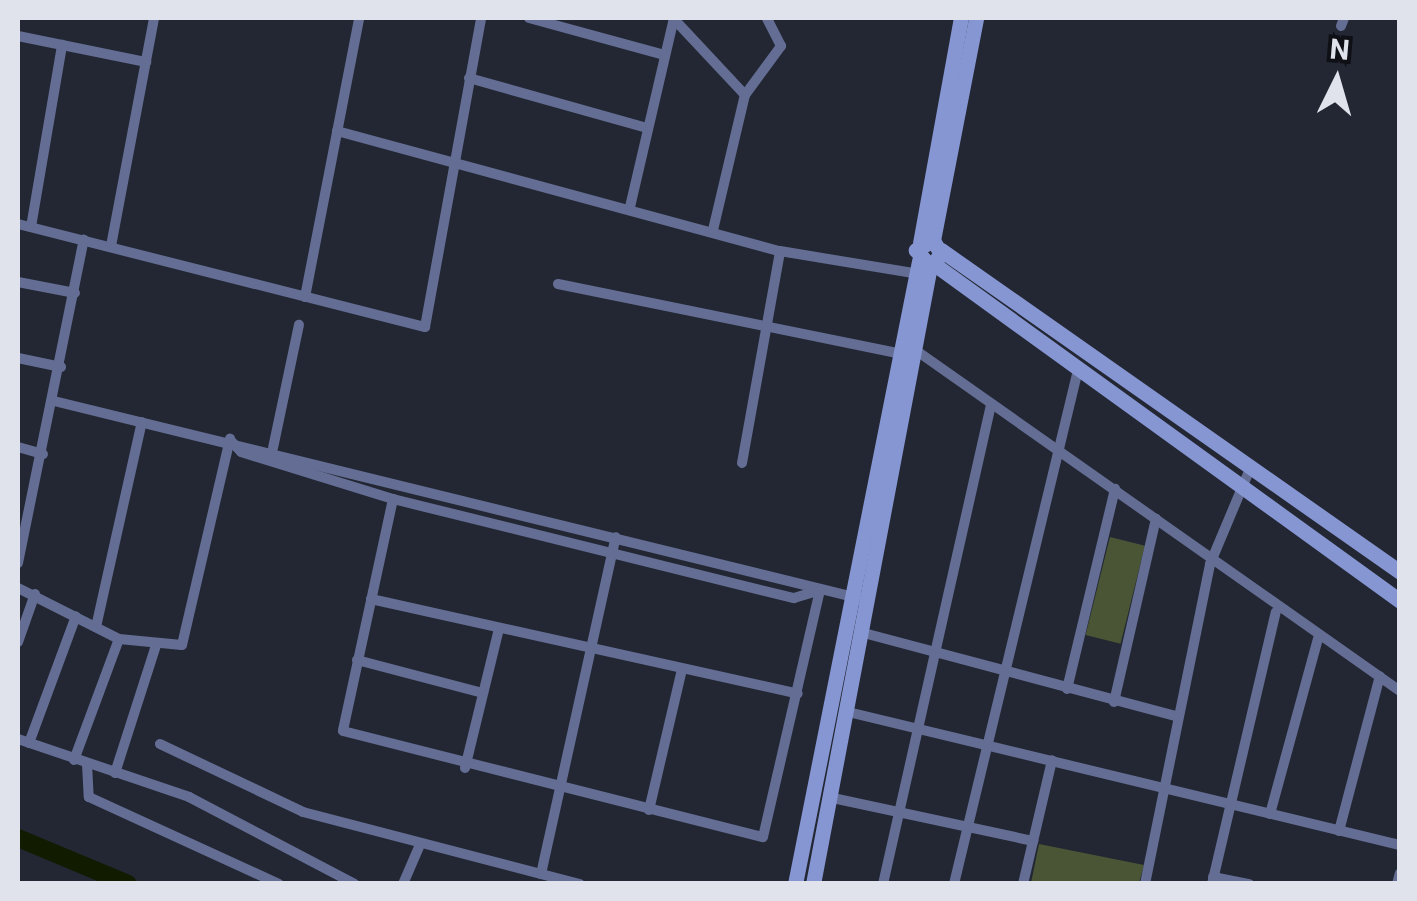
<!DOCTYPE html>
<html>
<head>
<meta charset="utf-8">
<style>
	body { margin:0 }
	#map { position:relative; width:1417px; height:901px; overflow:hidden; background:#232733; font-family:Roboto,sans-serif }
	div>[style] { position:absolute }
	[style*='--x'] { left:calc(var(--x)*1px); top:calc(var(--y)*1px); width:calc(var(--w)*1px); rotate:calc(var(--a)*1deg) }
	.green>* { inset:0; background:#495535; transform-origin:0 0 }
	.river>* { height:18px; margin:-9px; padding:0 9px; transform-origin:9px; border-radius:9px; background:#111b00 }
	.street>* { height:10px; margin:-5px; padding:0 5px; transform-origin:5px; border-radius:5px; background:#646e94 }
	.secondary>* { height:15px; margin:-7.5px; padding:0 7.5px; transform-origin:7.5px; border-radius:7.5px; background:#8696d2 }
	span { translate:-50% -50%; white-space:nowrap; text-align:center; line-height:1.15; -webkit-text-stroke:9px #0e1015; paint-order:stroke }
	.frame { position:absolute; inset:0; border:20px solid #e0e3eb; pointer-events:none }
	.north { position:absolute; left:1287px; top:30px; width:100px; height:100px; -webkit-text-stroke:8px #0e1015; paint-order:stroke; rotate:5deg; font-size:28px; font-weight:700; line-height:40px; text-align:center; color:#e0e3eb }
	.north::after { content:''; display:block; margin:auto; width:35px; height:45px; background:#e0e3eb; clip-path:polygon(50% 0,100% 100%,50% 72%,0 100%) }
</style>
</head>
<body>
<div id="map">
	<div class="green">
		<div style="left:1110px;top:537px;width:36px;height:101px;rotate:14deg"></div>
		<div style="clip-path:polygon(1039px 844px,1144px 865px,1139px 883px,1031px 883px)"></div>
	</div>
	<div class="river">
		<div style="--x:18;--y:838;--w:119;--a:22.7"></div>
	</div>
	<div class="street">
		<div style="--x:529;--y:18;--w:140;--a:15.3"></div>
		<div style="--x:673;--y:18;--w:105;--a:46.9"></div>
		<div style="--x:1341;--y:26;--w:9;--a:-69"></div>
		<div style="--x:18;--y:36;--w:131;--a:11.5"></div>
		<div style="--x:469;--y:78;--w:185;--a:15.7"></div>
		<div style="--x:337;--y:131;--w:459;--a:15.2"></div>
		<div style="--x:780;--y:251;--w:135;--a:9.4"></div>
		<div style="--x:630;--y:207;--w:194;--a:-76.9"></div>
		<div style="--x:18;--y:224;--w:420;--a:14.2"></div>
		<div style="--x:425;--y:327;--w:314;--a:-79.7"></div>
		<div style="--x:31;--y:227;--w:185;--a:-80.3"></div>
		<div style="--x:713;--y:230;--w:139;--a:-76.7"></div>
		<div style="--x:745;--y:95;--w:61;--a:-53.7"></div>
		<div style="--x:781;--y:46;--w:31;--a:-117"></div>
		<div style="--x:111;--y:246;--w:232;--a:-79.3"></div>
		<div style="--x:18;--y:282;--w:58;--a:10.9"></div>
		<div style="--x:558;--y:284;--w:346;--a:11.5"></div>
		<div style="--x:305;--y:297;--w:284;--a:-79"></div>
		<div style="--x:914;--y:349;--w:594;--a:35.13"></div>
		<div style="--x:18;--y:358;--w:44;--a:11.8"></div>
		<div style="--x:54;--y:401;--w:828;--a:13.77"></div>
		<div style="--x:230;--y:440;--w:16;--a:47"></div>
		<div style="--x:241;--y:452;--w:159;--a:17.2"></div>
		<div style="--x:393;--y:499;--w:413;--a:13.9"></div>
		<div style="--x:794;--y:598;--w:27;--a:-17"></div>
		<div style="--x:18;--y:447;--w:26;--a:16"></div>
		<div style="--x:273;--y:448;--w:126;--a:-78.1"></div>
		<div style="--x:742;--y:463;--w:215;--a:-79.8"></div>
		<div style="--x:393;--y:499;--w:237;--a:102.2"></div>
		<div style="--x:343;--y:731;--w:433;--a:14.2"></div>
		<div style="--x:763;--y:837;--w:253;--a:-77"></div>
		<div style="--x:18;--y:563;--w:330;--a:-78.5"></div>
		<div style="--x:18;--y:588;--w:113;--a:26.8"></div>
		<div style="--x:119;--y:639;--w:63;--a:5.4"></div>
		<div style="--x:182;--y:645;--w:212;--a:-76.9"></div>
		<div style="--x:371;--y:599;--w:437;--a:12.5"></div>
		<div style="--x:96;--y:627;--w:210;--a:-77.4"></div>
		<div style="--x:860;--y:632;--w:327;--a:14.9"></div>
		<div style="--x:18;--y:642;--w:51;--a:-70.5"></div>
		<div style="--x:357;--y:660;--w:130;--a:14.7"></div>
		<div style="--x:1067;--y:689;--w:206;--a:-76.5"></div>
		<div style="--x:1114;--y:702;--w:188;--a:-77.1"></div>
		<div style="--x:844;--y:711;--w:572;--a:13.55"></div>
		<div style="--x:18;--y:739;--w:181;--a:18.7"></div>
		<div style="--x:189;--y:797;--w:187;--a:27.7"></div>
		<div style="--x:29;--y:743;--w:135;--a:-69.7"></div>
		<div style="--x:160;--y:744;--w:158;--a:25.4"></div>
		<div style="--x:303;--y:812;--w:286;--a:14.6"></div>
		<div style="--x:74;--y:760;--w:129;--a:-69.6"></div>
		<div style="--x:87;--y:764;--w:33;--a:87"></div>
		<div style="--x:89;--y:797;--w:209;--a:24.6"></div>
		<div style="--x:465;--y:768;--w:144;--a:-76.3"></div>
		<div style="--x:115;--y:773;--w:134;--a:-72.2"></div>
		<div style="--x:828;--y:797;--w:210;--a:12.1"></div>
		<div style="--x:649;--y:810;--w:145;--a:-76.8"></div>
		<div style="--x:1270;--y:814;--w:182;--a:-74.7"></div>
		<div style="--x:1339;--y:831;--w:160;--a:-75.2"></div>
		<div style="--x:541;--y:874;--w:345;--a:-77.5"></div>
		<div style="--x:1213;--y:877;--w:37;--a:11"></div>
		<div style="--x:403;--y:884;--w:40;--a:-66.6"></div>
		<div style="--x:883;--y:884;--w:490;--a:-77.3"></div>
		<div style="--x:954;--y:884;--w:525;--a:-76.44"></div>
		<div style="--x:1023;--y:884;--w:127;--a:-76.8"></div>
		<div style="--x:1145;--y:884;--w:327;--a:-78.5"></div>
		<div style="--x:1210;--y:564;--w:101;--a:-67.2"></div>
		<div style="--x:1212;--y:884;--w:279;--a:-76.8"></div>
		<div style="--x:1397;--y:884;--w:11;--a:-75"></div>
	</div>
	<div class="secondary">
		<div style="--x:933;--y:240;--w:226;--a:-79"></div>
		<div style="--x:920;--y:243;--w:229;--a:-79.7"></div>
		<div style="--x:941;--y:250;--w:561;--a:35.05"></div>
		<div style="--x:934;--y:264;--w:575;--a:35.87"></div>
		<div style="--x:795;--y:884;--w:635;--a:-78.74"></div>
		<div style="--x:813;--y:884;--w:629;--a:-79.28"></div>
		<div style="--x:930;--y:266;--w:16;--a:-47"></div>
		<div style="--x:941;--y:254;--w:16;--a:-120"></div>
		<div style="--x:933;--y:240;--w:20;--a:150"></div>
		<div style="--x:916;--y:250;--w:21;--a:49"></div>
	</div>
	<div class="frame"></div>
	<div class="north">N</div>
</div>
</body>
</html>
